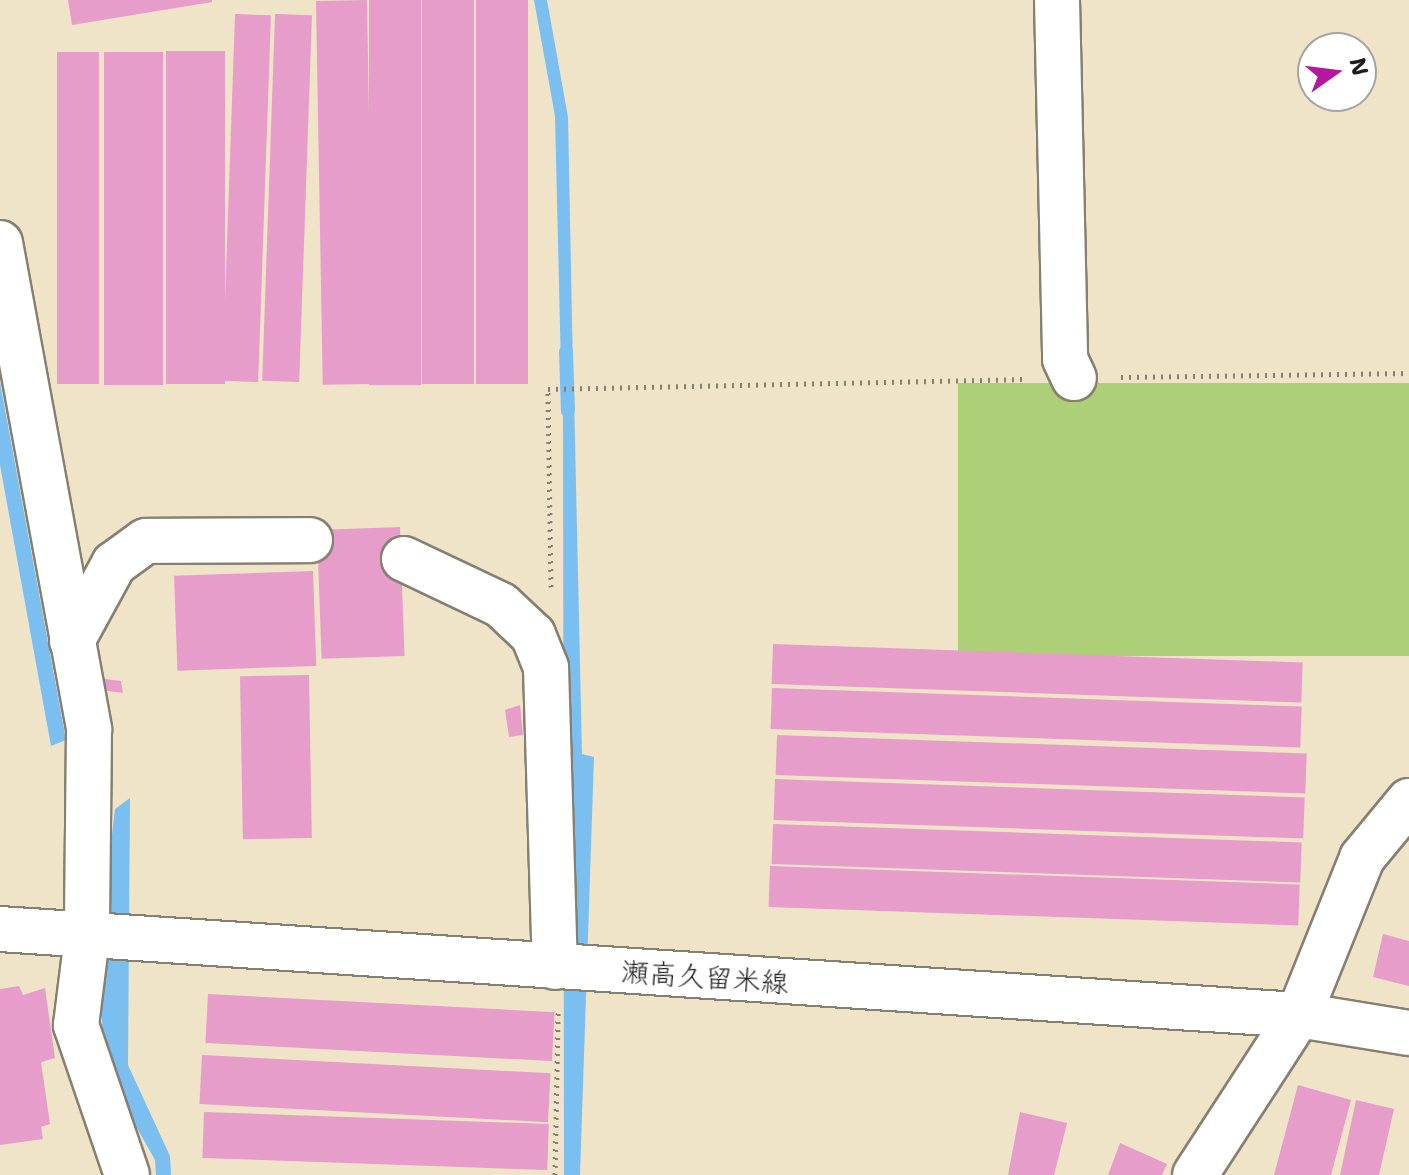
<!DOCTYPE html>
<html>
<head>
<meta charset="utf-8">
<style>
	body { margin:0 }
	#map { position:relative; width:1409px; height:1175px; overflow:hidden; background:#f0e4c8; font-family:"Shantell Sans","Klee One",sans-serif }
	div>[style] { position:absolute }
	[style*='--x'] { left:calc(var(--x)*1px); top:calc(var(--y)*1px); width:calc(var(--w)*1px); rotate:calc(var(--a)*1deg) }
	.green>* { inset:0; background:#accf78; transform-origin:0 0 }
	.water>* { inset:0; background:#7abff0 }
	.stream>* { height:14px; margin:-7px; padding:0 7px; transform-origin:7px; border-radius:7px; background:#7abff0 }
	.building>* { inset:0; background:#e69dca; transform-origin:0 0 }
	.path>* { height:5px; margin-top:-2.5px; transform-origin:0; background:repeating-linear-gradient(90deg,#868072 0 2px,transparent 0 8px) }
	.roads { filter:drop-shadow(2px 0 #868072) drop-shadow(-2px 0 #868072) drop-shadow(0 2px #868072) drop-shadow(0 -2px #868072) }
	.street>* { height:44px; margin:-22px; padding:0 22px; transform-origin:22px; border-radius:22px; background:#fff }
	.primary>* { height:44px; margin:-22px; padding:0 22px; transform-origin:22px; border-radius:22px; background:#fff }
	span { translate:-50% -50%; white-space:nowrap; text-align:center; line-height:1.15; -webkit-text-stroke:7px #fff; paint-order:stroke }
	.street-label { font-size:28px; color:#1c1c1c }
	.north { position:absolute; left:1297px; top:32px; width:80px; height:80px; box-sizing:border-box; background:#fff; border:2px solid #a4a4a4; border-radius:50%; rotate:76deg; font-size:22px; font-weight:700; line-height:32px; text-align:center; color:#1c1c1c }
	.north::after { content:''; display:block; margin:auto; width:28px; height:36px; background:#b5179e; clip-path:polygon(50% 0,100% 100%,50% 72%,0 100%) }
</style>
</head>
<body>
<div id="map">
	<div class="green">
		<div style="left:1409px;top:383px;width:273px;height:451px;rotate:90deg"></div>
	</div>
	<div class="water">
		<div style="clip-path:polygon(534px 0,547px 0,568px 117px,573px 370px,561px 369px,555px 116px)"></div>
		<div style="clip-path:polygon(0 382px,66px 740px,51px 746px,0 465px)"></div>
		<div style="clip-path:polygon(563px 394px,574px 394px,582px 754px,594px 757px,580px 1175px,564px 1175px)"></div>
		<div style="clip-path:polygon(130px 798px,128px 1065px,170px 1156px,171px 1175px,156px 1175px,155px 1160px,106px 1073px,97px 958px,115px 809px)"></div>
	</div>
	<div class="stream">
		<div style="--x:566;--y:352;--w:59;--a:88.1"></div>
	</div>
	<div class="building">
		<div style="clip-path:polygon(68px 0,212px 0,212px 2px,72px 25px)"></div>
		<div style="left:367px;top:0;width:384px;height:51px;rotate:89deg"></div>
		<div style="left:369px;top:0;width:52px;height:385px"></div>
		<div style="left:422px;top:0;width:52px;height:384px"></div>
		<div style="left:476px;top:0;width:52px;height:384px"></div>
		<div style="left:235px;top:14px;width:36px;height:367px;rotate:2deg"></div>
		<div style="left:275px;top:14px;width:37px;height:367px;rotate:2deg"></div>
		<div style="left:166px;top:51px;width:59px;height:333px"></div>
		<div style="left:57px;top:52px;width:42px;height:332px"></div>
		<div style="left:104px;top:52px;width:59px;height:333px"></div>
		<div style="left:400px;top:527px;width:129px;height:83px;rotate:88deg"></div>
		<div style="left:313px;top:571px;width:95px;height:139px;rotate:88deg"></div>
		<div style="left:773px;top:644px;width:530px;height:40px;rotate:2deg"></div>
		<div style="left:309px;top:675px;width:163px;height:69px;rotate:89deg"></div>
		<div style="clip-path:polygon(98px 678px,121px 681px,123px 693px,101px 690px)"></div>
		<div style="left:772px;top:688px;width:530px;height:41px;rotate:2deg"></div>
		<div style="clip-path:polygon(520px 705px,523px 735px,509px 737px,505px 710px)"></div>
		<div style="left:777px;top:735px;width:530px;height:40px;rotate:2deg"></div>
		<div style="left:775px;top:779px;width:530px;height:41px;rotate:2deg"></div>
		<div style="left:773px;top:824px;width:529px;height:40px;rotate:2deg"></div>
		<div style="left:770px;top:866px;width:530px;height:41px;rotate:2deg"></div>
		<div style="clip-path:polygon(1383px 934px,1409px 941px,1409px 986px,1373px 977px)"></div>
		<div style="clip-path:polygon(19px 986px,23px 995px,45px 988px,55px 1058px,41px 1062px,50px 1124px,41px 1127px,43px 1139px,0 1145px,0 989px)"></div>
		<div style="left:208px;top:994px;width:347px;height:49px;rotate:3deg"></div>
		<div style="left:202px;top:1055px;width:349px;height:49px;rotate:3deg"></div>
		<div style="clip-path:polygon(1298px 1085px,1351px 1100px,1331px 1175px,1274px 1175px)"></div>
		<div style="clip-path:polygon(1356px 1100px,1394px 1109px,1379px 1175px,1340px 1175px)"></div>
		<div style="left:204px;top:1112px;width:345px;height:46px;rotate:2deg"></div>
		<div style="clip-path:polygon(1020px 1112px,1067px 1123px,1054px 1175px,1008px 1175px)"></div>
		<div style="clip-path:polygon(1120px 1143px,1167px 1164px,1162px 1175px,1108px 1175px)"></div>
	</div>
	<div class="path">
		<div style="--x:1121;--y:377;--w:288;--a:-0.8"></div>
		<div style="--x:551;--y:587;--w:198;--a:-90.9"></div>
		<div style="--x:548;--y:389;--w:475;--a:-1.2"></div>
		<div style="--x:555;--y:1175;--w:163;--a:-88.9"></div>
	</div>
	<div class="roads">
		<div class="street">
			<div style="--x:1057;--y:0;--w:359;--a:88.7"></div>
			<div style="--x:1065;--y:359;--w:21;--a:65"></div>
			<div style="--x:0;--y:243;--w:495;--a:79.6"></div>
			<div style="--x:89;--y:730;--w:207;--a:90.6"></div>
			<div style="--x:87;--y:937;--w:89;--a:97.1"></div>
			<div style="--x:76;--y:1025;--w:158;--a:71.2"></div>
			<div style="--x:404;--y:559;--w:107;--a:25.4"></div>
			<div style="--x:501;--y:605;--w:44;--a:43.2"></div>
			<div style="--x:533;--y:635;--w:35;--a:68"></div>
			<div style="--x:546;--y:668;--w:299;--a:88.3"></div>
			<div style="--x:72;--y:641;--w:88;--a:-61.4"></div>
			<div style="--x:114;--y:564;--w:39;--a:-36"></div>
			<div style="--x:146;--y:541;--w:164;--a:-0.3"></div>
			<div style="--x:1195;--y:1175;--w:191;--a:-57"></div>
			<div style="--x:1299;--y:1015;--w:169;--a:-68.1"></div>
			<div style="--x:1362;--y:858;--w:74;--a:-50.5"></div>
		</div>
		<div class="primary">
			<div style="--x:0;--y:929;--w:1302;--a:3.79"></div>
			<div style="--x:1299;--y:1015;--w:111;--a:9.3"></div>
		</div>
	</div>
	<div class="street-label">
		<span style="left:705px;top:977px;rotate:4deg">瀬高久留米線</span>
	</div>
	<div class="north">N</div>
</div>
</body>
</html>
